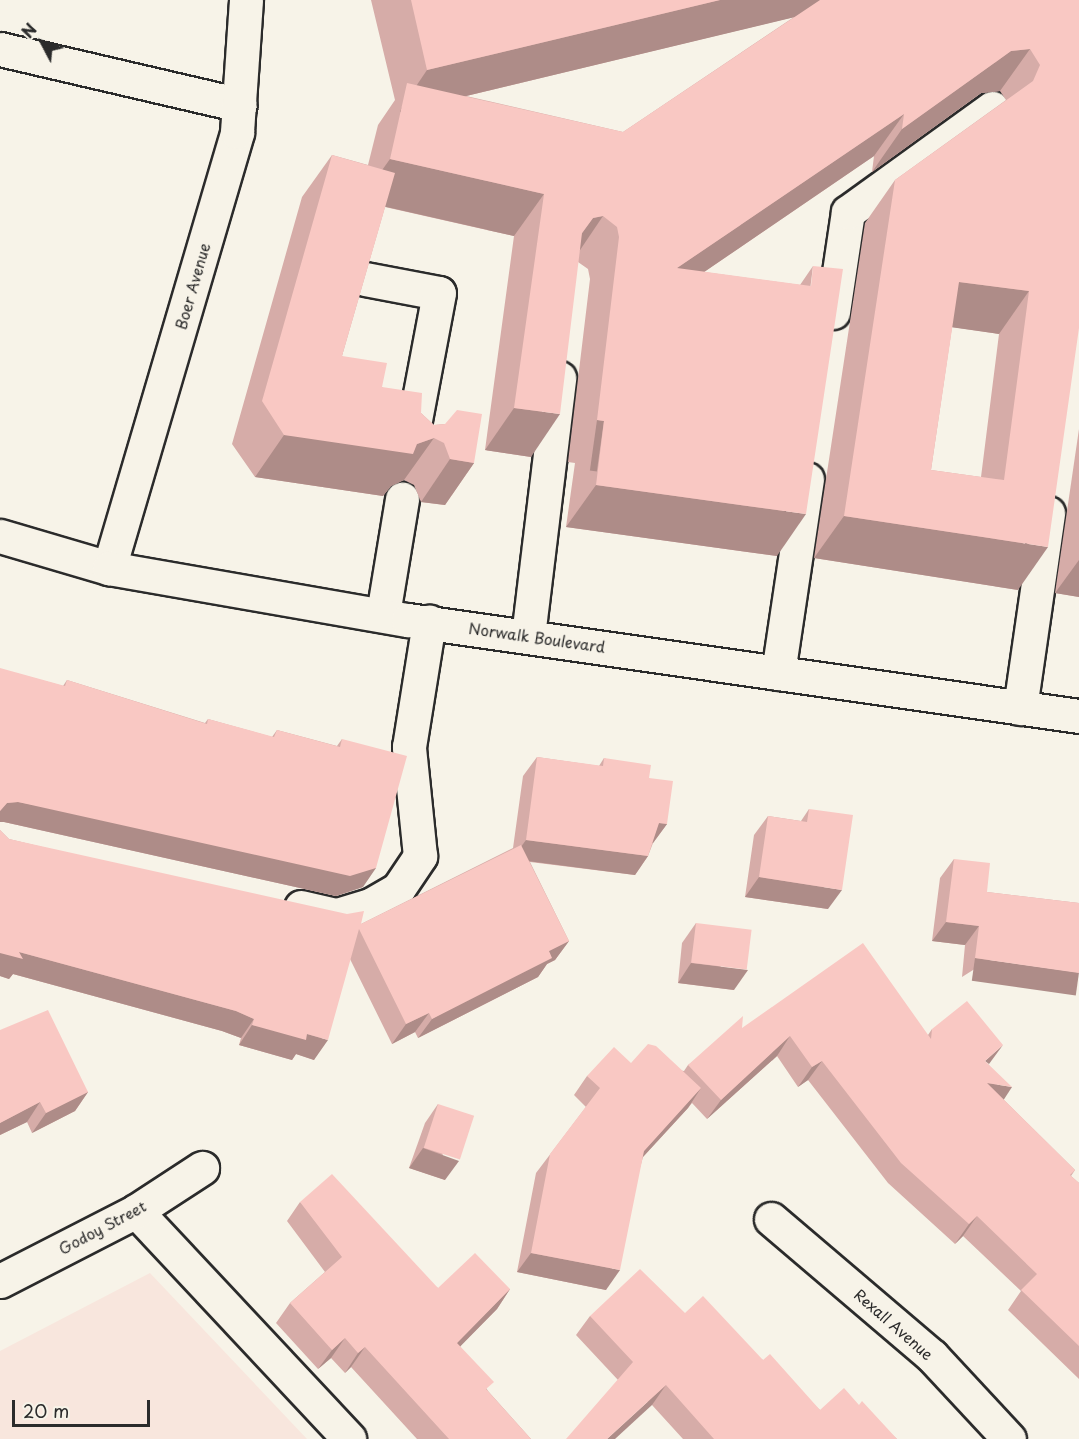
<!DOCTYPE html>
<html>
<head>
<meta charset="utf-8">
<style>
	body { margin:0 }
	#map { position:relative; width:1079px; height:1439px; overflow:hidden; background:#f7f3e8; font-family:"Playpen Sans",sans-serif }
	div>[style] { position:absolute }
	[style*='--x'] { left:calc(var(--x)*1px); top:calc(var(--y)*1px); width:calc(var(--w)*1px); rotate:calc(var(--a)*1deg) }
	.built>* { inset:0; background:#f8e6dd }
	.roads { filter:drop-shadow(2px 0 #2b2b2b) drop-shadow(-2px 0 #2b2b2b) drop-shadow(0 2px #2b2b2b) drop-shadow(0 -2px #2b2b2b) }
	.minor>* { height:33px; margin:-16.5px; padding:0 16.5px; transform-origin:16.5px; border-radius:16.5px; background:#f7f3e8 }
	.major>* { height:33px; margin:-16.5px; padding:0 16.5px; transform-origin:16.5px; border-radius:16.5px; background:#f7f3e8 }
	.wall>* { inset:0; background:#d6aca8 }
	.shaded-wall>* { inset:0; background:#ae8c88; transform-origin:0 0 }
	.building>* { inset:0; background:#f9c8c3; transform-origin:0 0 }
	span { translate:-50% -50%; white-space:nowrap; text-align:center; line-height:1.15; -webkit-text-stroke:4.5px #f7f3e8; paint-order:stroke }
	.street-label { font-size:15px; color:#2b2b2b }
	.north { position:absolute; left:12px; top:12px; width:60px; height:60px; -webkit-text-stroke:4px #f7f3e8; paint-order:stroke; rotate:311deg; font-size:16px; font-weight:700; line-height:24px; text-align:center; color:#2b2b2b }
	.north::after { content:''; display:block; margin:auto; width:21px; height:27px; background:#2b2b2b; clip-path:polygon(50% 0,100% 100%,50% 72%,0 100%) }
	.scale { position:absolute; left:12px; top:1400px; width:138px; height:27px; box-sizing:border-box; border:3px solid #2b2b2b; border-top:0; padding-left:8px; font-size:18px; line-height:21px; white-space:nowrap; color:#2b2b2b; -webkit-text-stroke:4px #f7f3e8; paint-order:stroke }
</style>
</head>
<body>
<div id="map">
	<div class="built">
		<div style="clip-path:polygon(150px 1273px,307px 1439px,0 1439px,0 1351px)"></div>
	</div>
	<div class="roads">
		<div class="minor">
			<div style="--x:0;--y:49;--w:246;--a:13.1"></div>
			<div style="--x:365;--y:279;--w:75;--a:10.7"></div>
			<div style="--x:439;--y:293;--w:146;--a:100.7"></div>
			<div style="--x:833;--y:312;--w:101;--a:-81.5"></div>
			<div style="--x:848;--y:212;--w:178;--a:-35.8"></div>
			<div style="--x:109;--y:568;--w:454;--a:-73.6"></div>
			<div style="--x:237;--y:132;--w:132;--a:-86.1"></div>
			<div style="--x:383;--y:614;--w:117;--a:-80.6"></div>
			<div style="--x:528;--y:636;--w:260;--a:-83.1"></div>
			<div style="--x:778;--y:673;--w:196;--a:-81.5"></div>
			<div style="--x:1020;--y:708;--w:197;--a:-81.8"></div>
			<div style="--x:301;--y:907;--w:37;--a:13"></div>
			<div style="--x:337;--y:915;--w:37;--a:-17"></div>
			<div style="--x:372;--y:904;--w:30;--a:-30"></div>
			<div style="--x:398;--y:889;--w:40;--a:-56"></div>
			<div style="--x:420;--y:856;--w:110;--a:-95.8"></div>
			<div style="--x:409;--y:747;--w:127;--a:-80.9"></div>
			<div style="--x:136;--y:1211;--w:312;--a:46.9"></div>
			<div style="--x:771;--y:1219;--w:211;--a:40.4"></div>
			<div style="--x:932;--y:1356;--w:113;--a:47.1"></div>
			<div style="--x:0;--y:1281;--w:153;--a:-27.2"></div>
			<div style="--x:136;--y:1211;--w:79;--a:-33.1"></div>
		</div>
		<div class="major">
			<div style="--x:0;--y:536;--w:114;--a:16.4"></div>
			<div style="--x:109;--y:568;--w:303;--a:9.9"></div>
			<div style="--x:408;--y:620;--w:678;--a:8.14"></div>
		</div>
	</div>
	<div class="wall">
		<div style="clip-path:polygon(evenodd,371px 0,1079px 0,1018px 590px,814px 558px,865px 223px,895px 180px,1006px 100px,1000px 91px,981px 93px,872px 172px,874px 156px,704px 272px,800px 285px,813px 266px,777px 556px,566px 527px,575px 463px,568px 462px,590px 279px,588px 269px,578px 262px,531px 457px,485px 450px,514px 236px,385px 207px,342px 356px,382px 387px,421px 413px,434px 425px,445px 424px,474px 463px,445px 505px,421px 502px,414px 485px,404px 480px,391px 486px,383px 496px,255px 477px,232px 444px,302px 197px,332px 155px,368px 165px,378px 125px,395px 100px,371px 0,794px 17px,623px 132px,466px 96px,794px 17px,371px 0,952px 327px,999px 334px,981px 477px,931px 470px,952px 327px)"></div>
		<div style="clip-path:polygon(1079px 429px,1079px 597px,1055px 593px)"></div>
		<div style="clip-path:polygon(0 669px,63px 686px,67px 680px,205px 723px,208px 719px,272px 737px,277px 730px,337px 746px,342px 739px,363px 887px,336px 896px,4px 822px,0 822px)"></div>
		<div style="clip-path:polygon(537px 757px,599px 766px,604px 758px,649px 778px,667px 824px,653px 843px,648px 856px,635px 875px,530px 862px,569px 941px,555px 960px,547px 964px,538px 977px,418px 1038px,415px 1032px,392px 1044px,350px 959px,314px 1060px,296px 1054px,292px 1060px,239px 1045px,241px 1038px,222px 1031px,13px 974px,9px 979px,0 976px,0 830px,9px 839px,361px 924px,513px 848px,523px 776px)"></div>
		<div style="clip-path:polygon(809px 809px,828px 909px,745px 897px,754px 835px,768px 816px,801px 821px)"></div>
		<div style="clip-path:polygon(954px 859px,987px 892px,1079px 903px,962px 977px,965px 945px,932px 941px,940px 878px)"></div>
		<div style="clip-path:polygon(696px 923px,734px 990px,678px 983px,682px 943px)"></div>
		<div style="clip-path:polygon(742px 1028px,928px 1035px,932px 1029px,989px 1065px,1004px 1100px,1075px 1170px,1071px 1176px,1079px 1183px,1079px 1379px,1008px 1310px,1021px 1291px,963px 1236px,955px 1244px,888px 1183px,808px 1080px,798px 1087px,777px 1056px,707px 1119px,692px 1103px,688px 1108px,643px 1157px,606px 1290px,517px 1272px,536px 1173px,586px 1107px,574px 1095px,587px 1076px,631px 1063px,684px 1071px,688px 1065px)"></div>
		<div style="clip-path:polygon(0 1030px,88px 1092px,75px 1111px,32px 1133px,27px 1122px,0 1135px)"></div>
		<div style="clip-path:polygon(438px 1104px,445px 1180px,409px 1168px,425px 1123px)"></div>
		<div style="clip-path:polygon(300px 1202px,438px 1288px,510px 1289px,497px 1309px,460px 1346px,488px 1391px,531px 1439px,417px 1439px,351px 1367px,345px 1373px,331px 1358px,318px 1369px,276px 1323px,290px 1303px,325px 1272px,287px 1221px)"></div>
		<div style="clip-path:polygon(685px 1313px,763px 1360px,820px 1410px,859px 1405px,897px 1439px,683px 1439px,652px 1405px,618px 1380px,576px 1335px,590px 1316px)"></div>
	</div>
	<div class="shaded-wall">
		<div style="clip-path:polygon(720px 0,849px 0,845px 5px,400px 112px,402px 107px,427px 70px)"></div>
		<div style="clip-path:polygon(1030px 49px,1000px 91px,981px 93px,872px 172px,902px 129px,1011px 51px)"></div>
		<div style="clip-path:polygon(904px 114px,874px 156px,647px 311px,677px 268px)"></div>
		<div style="clip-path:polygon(390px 159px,544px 194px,514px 236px,360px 201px)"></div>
		<div style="clip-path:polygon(603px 216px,574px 259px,563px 260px,593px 218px)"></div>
		<div style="clip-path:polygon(959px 282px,1029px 291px,999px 334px,929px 324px)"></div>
		<div style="clip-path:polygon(514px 408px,560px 414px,531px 457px,485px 450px)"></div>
		<div style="left:597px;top:420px;width:7px;height:51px;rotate:8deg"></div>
		<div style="clip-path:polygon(284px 435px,417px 444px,434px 438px,404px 480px,391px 486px,383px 496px,255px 477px)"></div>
		<div style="clip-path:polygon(450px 459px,474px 463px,445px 505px,421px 502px)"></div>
		<div style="clip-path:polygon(596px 485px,806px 514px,777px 556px,566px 527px)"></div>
		<div style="clip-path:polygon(844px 516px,1048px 547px,1018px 590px,814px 558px)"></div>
		<div style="clip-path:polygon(1079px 560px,1079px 597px,1055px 593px)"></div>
		<div style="clip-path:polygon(18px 802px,376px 868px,363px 887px,336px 896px,4px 822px,0 822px,0 811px,7px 803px)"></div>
		<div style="clip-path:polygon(659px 823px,667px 824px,653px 843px,645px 842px)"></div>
		<div style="clip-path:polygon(526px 840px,648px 856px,635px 875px,512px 859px)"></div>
		<div style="clip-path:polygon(759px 877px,842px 890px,828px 909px,745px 897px)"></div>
		<div style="clip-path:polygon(946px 922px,979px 926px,965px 945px,932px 941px)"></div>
		<div style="clip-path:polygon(569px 941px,555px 960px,547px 964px,538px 977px,418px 1038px,432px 1019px,549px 951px)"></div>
		<div style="clip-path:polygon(19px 952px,236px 1011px,254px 1019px,241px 1038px,222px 1031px,13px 974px,9px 979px,0 976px,0 953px)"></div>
		<div style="left:975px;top:958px;width:105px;height:23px;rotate:8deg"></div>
		<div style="clip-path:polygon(691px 963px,748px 970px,734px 990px,678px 983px)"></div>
		<div style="clip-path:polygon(429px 1013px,415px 1032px,392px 1044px,406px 1024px)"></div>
		<div style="clip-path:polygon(252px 1025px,307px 1034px,328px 1040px,314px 1060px,296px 1054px,292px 1060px,239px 1045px)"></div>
		<div style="clip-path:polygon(790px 1036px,777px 1056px,707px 1119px,721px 1100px)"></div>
		<div style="clip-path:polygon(1003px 1045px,989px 1064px,985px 1061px)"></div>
		<div style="clip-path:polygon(822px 1061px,808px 1080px,798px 1087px,812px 1067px)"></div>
		<div style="clip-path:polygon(987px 1083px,1012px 1087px,999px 1107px)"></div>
		<div style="clip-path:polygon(701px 1088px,688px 1108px,630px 1171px,644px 1151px)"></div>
		<div style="clip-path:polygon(88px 1092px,75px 1111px,32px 1133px,46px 1113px)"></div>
		<div style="clip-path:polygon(40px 1102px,27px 1122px,0 1135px,0 1123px)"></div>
		<div style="clip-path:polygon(423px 1148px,459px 1161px,445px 1180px,409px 1168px)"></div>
		<div style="clip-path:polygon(977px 1216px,963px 1236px,955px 1244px,969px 1224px)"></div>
		<div style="clip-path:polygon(531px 1253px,620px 1270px,606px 1290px,517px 1272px)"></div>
		<div style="clip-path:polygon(510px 1289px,497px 1309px,444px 1363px,457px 1343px)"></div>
		<div style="clip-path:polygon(345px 1338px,331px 1358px,318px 1369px,332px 1350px)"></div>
		<div style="clip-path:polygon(365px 1347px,351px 1367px,345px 1373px,358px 1353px)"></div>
		<div style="clip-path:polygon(666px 1385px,652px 1405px,615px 1439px,607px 1439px)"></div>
	</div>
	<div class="building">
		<div style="clip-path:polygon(411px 0,720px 0,427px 70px)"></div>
		<div style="clip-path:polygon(evenodd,820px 0,1079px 0,1079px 328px,1048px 547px,844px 516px,895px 180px,1033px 81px,1040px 65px,1030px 49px,1011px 51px,902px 129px,904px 114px,677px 268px,811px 286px,813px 266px,843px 269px,806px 514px,596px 485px,604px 421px,597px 420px,619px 237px,617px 227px,603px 216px,593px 218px,582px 233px,560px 414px,514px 408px,544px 194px,390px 159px,407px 83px,623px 132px,820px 0,959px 282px,1029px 291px,1004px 480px,931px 470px,959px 282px)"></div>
		<div style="clip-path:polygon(332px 155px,395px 173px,342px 356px,387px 363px,382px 387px,422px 393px,421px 413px,434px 425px,445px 424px,457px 410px,482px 414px,474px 463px,450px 459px,444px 443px,434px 438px,417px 444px,413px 454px,284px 435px,262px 401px)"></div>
		<div style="clip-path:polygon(0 668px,65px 686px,67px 680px,207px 724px,208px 719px,274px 737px,277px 730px,340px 747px,342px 739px,407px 756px,376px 868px,350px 876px,18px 802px,7px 803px,0 811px)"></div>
		<div style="clip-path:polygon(537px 757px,603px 766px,604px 758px,651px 765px,649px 778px,673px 781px,667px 824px,659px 823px,648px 856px,526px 840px)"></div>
		<div style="clip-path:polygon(809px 809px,853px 815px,842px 890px,759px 877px,768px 816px,807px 822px)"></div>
		<div style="clip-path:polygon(0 830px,9px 839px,347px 914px,364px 911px,361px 924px,521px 845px,569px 941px,549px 951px,552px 958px,432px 1019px,429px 1013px,406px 1024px,359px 929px,328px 1040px,307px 1034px,306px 1040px,252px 1025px,254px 1019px,236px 1011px,19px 952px,23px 959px,0 953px)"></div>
		<div style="clip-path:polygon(954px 859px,990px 863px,987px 892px,1079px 903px,1079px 973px,975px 958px,979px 926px,946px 922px)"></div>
		<div style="left:696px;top:923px;width:56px;height:40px;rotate:7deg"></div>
		<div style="clip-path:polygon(863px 943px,931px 1039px,932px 1029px,967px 1001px,1003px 1045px,985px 1061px,1012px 1087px,987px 1083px,1075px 1170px,1070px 1175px,1079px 1183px,1079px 1346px,1021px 1290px,1037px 1274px,977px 1216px,969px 1224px,901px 1163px,822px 1061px,812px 1067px,790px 1036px,721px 1100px,688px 1065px,743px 1016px,742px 1028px)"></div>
		<div style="clip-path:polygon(48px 1010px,88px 1092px,46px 1113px,40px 1102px,0 1123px,0 1030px)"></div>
		<div style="clip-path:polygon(648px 1044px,656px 1046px,701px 1088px,644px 1151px,620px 1270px,531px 1253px,550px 1154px,600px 1088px,587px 1076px,614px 1047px,631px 1063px)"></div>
		<div style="left:438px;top:1104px;width:38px;height:46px;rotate:18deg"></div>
		<div style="clip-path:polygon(332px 1174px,438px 1288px,475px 1253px,510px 1289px,457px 1343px,494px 1382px,486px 1389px,531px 1439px,449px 1439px,365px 1347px,358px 1353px,345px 1338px,332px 1350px,290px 1303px,342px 1257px,300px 1202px)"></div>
		<div style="clip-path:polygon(640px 1269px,685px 1313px,703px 1296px,763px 1360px,770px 1354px,820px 1410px,844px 1388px,859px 1405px,862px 1401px,897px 1439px,714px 1439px,666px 1385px,607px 1439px,566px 1439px,633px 1362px,590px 1316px)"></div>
	</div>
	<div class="street-label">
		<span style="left:192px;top:286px;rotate:-74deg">Boer Avenue</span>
		<span style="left:537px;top:637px;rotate:8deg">Norwalk Boulevard</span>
		<span style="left:102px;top:1227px;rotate:-28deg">Godoy Street</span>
		<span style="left:894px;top:1324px;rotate:41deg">Rexall Avenue</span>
	</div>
	<div class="north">N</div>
	<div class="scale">20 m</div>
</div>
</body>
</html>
